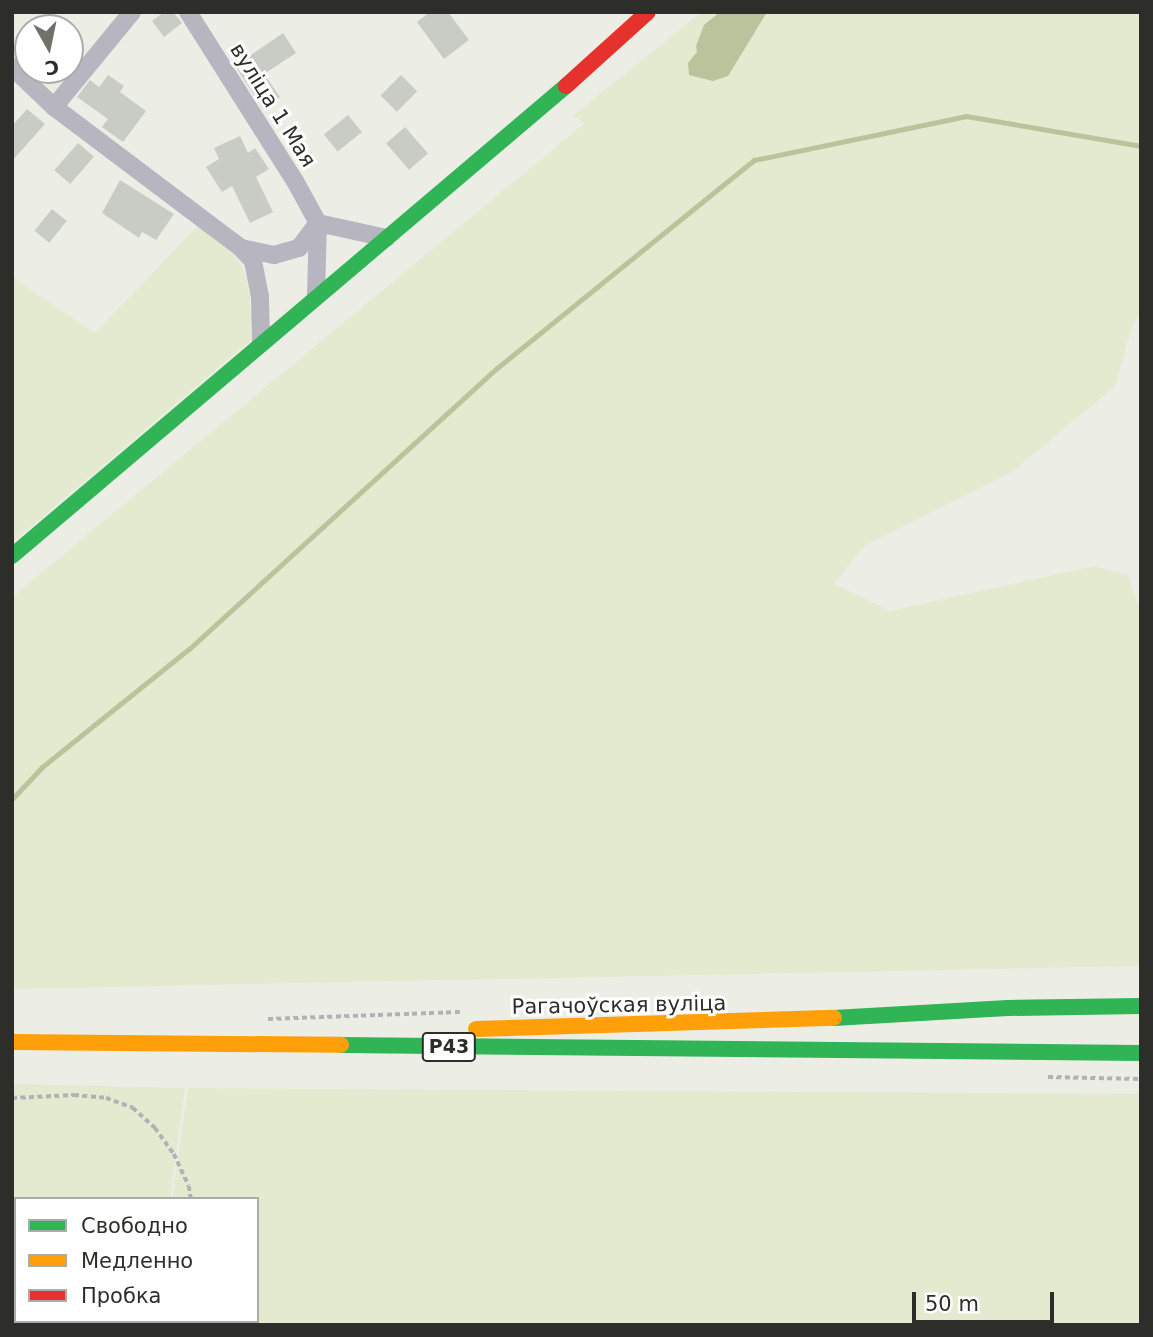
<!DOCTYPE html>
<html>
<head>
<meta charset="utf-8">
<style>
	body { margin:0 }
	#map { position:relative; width:1153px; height:1337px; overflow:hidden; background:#eceee6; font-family:"DejaVu Sans",sans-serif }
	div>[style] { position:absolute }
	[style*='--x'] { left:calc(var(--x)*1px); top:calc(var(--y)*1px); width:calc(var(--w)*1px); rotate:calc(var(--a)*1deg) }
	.green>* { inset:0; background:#e3eacf }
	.water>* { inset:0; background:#bac39c }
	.stream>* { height:5px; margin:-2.5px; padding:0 2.5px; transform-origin:2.5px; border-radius:2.5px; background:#bac39c }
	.building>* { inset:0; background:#c9cbc5; transform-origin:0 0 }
	.path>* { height:3.5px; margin-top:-1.75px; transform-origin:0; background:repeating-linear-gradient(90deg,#b1b2b6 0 5px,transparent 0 8.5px) }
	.street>* { height:18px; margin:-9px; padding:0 9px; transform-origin:9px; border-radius:9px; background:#b6b5c0 }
	.fast>* { height:16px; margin:-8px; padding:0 8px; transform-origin:8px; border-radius:8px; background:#30b455 }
	.slow>* { height:16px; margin:-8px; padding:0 8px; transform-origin:8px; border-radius:8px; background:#ff9f0a }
	.jam>* { height:16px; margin:-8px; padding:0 8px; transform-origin:8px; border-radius:8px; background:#e5322d }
	span { translate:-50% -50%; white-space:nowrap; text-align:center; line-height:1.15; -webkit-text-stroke:6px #fff; paint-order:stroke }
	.shield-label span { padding:2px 5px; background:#fff; border:2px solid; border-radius:5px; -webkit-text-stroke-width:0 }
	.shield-label { font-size:19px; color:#2d2e29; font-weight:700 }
	.street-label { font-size:21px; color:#2d2e29 }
	.frame { position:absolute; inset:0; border:14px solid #2d2e29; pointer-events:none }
	.legend { position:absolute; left:14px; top:1197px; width:245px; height:126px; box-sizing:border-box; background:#fff; border:2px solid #ababa9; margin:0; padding:9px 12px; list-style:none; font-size:21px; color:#2d2e29 }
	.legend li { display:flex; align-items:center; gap:14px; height:35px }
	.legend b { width:35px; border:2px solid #ababa9 }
	.north { position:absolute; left:14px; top:14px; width:70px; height:70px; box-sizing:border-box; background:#fff; border:2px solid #ababa9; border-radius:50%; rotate:171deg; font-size:19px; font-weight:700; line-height:28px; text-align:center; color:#2d2e29 }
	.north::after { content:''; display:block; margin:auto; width:24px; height:32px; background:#70716b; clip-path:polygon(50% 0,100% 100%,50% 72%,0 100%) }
	.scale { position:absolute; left:912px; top:1292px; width:142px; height:32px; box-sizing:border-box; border:4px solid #2d2e29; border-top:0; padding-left:9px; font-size:21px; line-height:24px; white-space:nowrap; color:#2d2e29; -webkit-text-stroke:5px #fff; paint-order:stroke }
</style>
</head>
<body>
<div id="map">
	<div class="green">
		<div style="clip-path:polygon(701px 12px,1141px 12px,1141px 313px,1133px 323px,1115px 386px,1012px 472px,863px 547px,834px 584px,890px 611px,1094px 566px,1128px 575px,1141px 613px,1141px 966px,12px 989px,12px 597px,585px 123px,573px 116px)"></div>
		<div style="clip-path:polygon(198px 225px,232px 253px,243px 267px,250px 297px,251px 340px,12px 543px,12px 277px,95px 333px)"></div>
		<div style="clip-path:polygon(12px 1084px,185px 1088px,170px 1199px,16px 1199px,16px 1321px,154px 1321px,153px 1325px,12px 1325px)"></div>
		<div style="clip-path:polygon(188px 1088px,1141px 1094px,1141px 1325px,155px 1325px,155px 1321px,257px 1321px,257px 1199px,172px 1199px)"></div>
	</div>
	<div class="water">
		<div style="clip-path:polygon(720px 12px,767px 12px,728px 76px,713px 81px,689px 75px,688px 63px,697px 52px,696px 46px,704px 25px)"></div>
	</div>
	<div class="stream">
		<div style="--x:12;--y:799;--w:44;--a:-46.8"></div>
		<div style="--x:42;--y:767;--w:189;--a:-38.8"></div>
		<div style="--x:189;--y:649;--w:417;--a:-42.4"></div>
		<div style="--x:497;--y:368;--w:331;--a:-39"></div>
		<div style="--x:754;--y:160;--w:217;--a:-11.7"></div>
		<div style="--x:966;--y:116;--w:178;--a:9.7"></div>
	</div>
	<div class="building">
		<div style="clip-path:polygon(164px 12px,173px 12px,182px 23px,164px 37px,152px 21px)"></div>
		<div style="clip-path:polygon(430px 12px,448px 12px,469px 40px,444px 59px,417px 22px)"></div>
		<div style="clip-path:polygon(283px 33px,296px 53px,264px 74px,280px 97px,263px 109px,235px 66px)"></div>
		<div style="clip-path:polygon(108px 75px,124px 86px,120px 92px,146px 111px,123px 142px,102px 127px,108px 119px,77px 97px,90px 80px,99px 87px)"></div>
		<div style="left:401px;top:75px;width:23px;height:29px;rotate:45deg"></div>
		<div style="clip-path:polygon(27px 109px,45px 124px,12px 161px,12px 126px)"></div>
		<div style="left:348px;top:115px;width:22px;height:31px;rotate:51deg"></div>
		<div style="left:405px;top:127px;width:35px;height:25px;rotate:49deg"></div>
		<div style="clip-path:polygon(240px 136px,248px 153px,255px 148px,269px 169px,256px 177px,273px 212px,250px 223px,232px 186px,222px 192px,206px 167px,219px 159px,214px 148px)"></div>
		<div style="left:78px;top:143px;width:21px;height:36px;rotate:41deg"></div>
		<div style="clip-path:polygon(120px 180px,174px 214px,156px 240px,142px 232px,139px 238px,102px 213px)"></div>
		<div style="left:52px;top:209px;width:19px;height:28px;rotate:39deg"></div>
	</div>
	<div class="path">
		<div style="--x:268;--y:1019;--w:192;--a:-2.1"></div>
		<div style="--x:1048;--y:1077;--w:93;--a:1.2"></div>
		<div style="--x:12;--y:1098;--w:62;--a:-2.8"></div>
		<div style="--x:74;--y:1095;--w:32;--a:5"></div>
		<div style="--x:106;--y:1098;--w:29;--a:20"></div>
		<div style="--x:133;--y:1108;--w:30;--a:42"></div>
		<div style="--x:155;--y:1128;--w:32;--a:54"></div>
		<div style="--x:174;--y:1154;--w:35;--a:65"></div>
		<div style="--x:189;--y:1186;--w:13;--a:81"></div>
		<div style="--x:214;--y:1321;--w:4;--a:76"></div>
	</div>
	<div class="street">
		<div style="--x:188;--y:12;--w:200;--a:57.7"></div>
		<div style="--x:295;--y:181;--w:48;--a:61.3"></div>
		<div style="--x:318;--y:223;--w:73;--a:91.6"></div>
		<div style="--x:12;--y:67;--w:58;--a:43.6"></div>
		<div style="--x:54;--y:107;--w:234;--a:37"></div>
		<div style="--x:241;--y:248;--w:18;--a:47"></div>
		<div style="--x:253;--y:261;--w:37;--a:79"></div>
		<div style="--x:260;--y:297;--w:46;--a:88.8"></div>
		<div style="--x:54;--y:107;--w:123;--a:-50.6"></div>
		<div style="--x:241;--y:248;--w:34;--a:12"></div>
		<div style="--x:274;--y:255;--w:26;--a:-16"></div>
		<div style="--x:299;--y:248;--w:31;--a:-53"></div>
		<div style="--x:318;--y:223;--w:70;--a:12.4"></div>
	</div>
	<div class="fast">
		<div style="--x:12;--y:556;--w:727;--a:-40.31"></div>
		<div style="--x:834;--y:1018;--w:174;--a:-3.3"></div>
		<div style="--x:1008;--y:1008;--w:133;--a:-0.9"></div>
		<div style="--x:341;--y:1045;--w:800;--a:0.57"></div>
	</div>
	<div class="slow">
		<div style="--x:476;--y:1029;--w:358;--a:-1.8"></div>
		<div style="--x:12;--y:1042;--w:329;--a:0.5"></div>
	</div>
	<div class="jam">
		<div style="--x:566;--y:86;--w:110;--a:-42.1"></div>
	</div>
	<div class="shield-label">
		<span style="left:449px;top:1047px">Р43</span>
	</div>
	<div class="street-label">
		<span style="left:273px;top:105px;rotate:58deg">вуліца 1 Мая</span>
		<span style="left:619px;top:1005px;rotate:-1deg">Рагачоўская вуліца</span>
	</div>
	<div class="frame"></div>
	<ul class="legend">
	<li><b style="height:9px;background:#30b455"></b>Свободно</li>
	<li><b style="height:9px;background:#ff9f0a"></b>Медленно</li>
	<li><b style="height:9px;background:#e5322d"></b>Пробка</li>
	</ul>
	<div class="north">С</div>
	<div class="scale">50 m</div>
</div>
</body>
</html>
